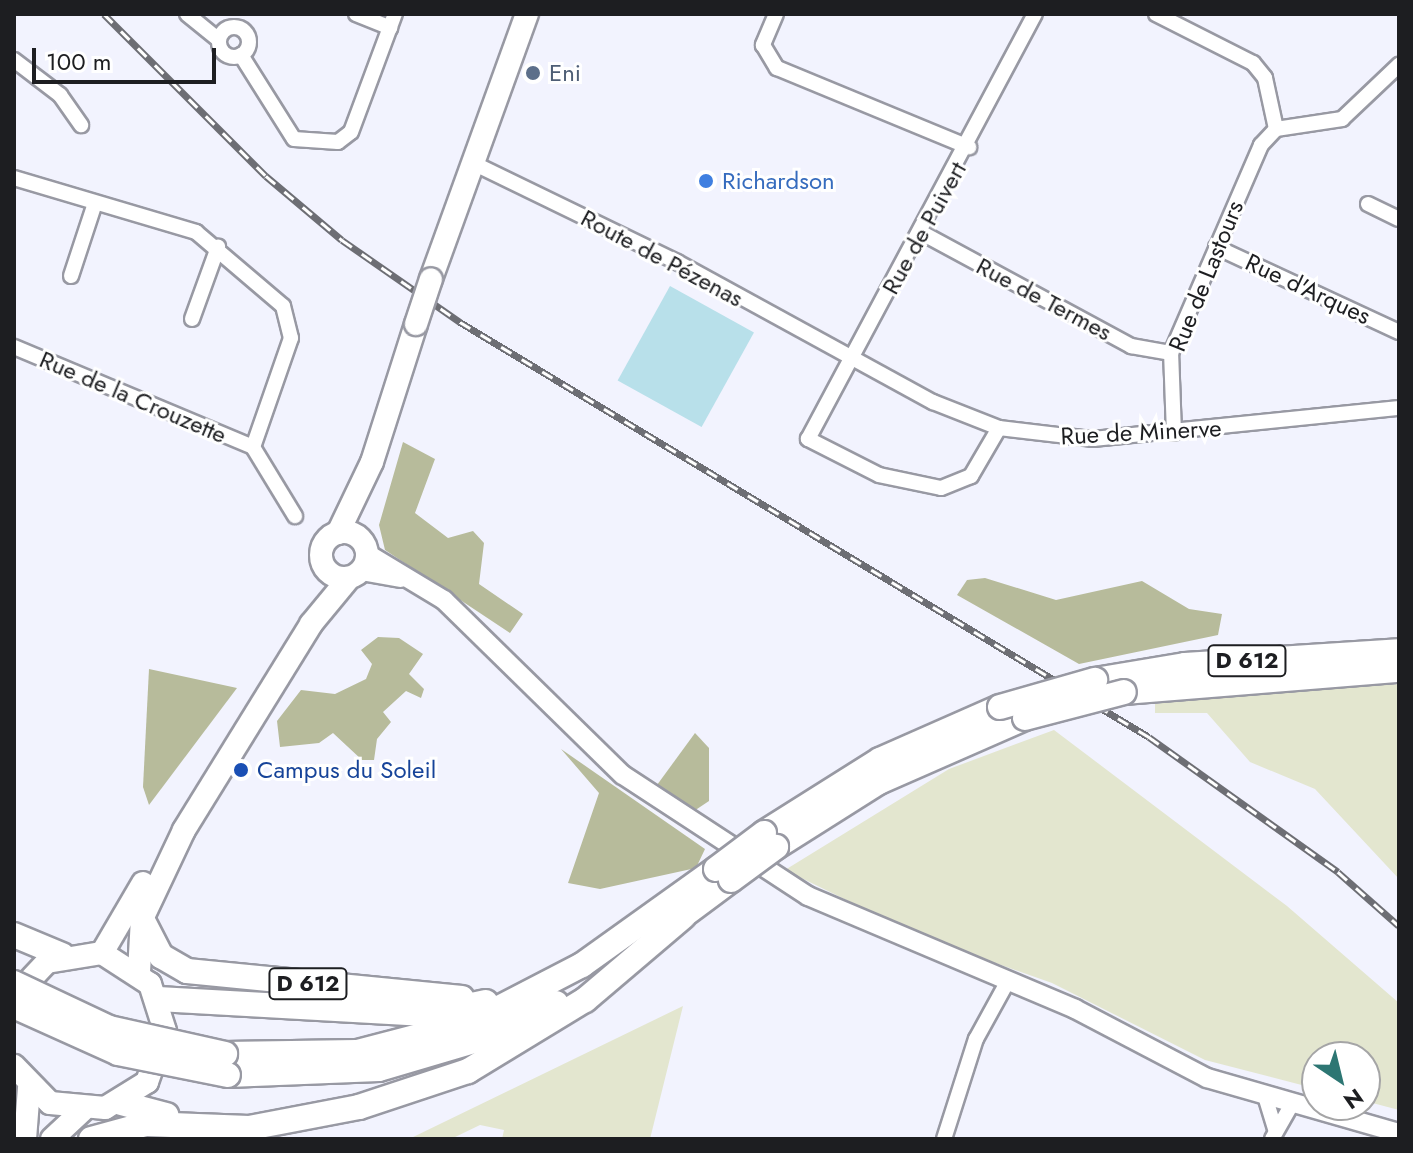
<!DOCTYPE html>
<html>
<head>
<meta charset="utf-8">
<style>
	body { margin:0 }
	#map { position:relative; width:1413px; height:1153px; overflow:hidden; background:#f2f3fe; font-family:Jost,sans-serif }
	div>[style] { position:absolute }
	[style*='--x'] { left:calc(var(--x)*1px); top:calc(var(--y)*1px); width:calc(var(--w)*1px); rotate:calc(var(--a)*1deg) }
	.green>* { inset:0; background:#e3e6cf }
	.forest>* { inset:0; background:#b7bb9b }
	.water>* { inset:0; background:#b8e0ea; transform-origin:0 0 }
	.roads { filter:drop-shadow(2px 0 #9899a3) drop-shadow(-2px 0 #9899a3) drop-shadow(0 2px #9899a3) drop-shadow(0 -2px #9899a3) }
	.minor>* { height:14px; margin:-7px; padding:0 7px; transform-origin:7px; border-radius:7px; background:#fff }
	.minor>.ring { margin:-7px; padding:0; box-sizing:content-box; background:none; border:14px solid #fff; border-radius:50% }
	.tertiary>* { height:18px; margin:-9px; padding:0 9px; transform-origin:9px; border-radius:9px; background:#fff }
	.primary>* { height:22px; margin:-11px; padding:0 11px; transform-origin:11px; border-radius:11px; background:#fff }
	.primary>.ring { margin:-11px; padding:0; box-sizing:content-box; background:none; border:22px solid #fff; border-radius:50% }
	.trunk>* { height:24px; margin:-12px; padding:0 12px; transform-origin:12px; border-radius:12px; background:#fff }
	.rail>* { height:7px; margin-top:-3.5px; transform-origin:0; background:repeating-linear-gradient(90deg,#fff 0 12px,#6d6e74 0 24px); box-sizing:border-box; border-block:2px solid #6d6e74 }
	.bridges { filter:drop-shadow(2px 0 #9899a3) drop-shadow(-2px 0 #9899a3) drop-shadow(0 2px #9899a3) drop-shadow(0 -2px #9899a3) }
	.primary-bridge>* { height:22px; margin:-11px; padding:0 11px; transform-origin:11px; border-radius:11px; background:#fff }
	.trunk-bridge>* { height:24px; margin:-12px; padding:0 12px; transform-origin:12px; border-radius:12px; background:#fff }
	.dots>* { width:22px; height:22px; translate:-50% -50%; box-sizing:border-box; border:4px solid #fff; border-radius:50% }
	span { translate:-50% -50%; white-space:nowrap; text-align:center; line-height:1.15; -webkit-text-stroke:6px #fff; paint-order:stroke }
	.shield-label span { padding:2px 6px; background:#fff; border:2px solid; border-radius:6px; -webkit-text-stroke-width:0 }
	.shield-label { font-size:22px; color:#1d1e21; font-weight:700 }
	.service-label { font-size:24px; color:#4e5e75 }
	.left { translate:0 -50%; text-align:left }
	.shop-label { font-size:24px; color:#366cbe }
	.street-label { font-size:24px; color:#1d1e21 }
	.transit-label { font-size:24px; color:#164399 }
	.frame { position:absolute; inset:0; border:16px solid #1d1e21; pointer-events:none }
	.north { position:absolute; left:1301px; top:1041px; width:80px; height:80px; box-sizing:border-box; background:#fff; border:2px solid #a5a5a6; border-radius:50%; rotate:145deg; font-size:22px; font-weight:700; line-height:32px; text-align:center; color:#1d1e21 }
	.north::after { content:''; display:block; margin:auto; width:28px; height:36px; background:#2d7673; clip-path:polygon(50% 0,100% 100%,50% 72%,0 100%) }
	.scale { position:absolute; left:32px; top:48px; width:184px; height:36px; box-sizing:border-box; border:4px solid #1d1e21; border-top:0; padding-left:10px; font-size:24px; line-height:28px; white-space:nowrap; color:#1d1e21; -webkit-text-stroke:6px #fff; paint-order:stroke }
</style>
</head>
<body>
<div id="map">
	<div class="green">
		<div style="clip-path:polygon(1399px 684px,1399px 879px,1315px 789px,1250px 762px,1207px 713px,1155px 713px,1155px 704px,1208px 696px)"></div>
		<div style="clip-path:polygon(1054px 730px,1287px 906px,1399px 1003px,1399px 1110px,1365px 1101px,1365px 1057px,1317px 1057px,1317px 1089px,1205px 1060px,1052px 983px,922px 937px,785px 870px,949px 769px)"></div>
		<div style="clip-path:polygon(683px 1006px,650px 1139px,502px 1139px,504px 1130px,480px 1125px,451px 1139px,409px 1139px)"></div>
	</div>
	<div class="forest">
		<div style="clip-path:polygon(403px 442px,435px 459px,415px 513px,448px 538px,473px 531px,484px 543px,479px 584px,523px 614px,510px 633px,385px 550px,379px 525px)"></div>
		<div style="clip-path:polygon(985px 578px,1056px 600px,1142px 581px,1189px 609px,1222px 614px,1218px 635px,1079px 664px,957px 595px,967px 580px)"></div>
		<div style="clip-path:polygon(378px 637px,399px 638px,423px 654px,409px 674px,424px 689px,421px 698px,406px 691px,383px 712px,391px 722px,377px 739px,374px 760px,362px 760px,333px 733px,319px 743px,280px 747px,277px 721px,301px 690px,335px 694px,366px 679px,372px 664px,361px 650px)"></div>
		<div style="clip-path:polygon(149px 669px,237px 688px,149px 805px,143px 787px)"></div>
		<div style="clip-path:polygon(695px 733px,709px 748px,709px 801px,694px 811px,657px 785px)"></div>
		<div style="clip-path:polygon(561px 749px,705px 849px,696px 868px,600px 889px,568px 883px,599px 793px)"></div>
	</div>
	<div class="water">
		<div style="left:670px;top:286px;width:96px;height:108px;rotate:29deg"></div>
	</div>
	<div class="roads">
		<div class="minor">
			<div style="--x:187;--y:14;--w:41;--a:39.1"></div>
			<div style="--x:356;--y:14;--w:37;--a:22"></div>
			<div style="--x:776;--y:14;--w:34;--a:113"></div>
			<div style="--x:763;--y:45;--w:27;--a:59"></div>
			<div style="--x:777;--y:68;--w:208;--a:22.4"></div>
			<div style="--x:1156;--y:14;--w:109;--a:26.8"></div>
			<div style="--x:1253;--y:63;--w:19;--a:51"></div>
			<div style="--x:1265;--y:78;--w:52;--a:77.8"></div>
			<div style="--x:1276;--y:129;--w:67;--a:-8.6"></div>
			<div style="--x:1342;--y:119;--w:79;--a:-43.5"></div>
			<div class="ring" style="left:219px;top:27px;width:16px;height:16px"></div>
			<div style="--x:241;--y:55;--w:99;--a:57.8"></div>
			<div style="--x:294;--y:139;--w:44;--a:3.9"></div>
			<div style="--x:338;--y:142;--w:16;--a:-38"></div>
			<div style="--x:351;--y:132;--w:126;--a:-69.6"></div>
			<div style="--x:14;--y:60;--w:58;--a:37.3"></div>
			<div style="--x:60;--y:95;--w:37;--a:55"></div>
			<div style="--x:471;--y:162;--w:229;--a:25.9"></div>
			<div style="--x:677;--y:262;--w:292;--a:28.7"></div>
			<div style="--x:933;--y:402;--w:71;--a:21.5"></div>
			<div style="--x:999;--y:428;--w:95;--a:6.7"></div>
			<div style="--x:1093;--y:439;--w:308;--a:-5.8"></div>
			<div style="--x:14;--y:178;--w:190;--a:16.5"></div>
			<div style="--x:196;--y:232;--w:114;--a:40.4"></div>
			<div style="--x:283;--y:306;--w:33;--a:76"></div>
			<div style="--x:291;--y:338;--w:115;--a:109.2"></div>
			<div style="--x:1368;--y:204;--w:34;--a:26"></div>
			<div style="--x:922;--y:233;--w:238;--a:28.4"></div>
			<div style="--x:1131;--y:346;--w:41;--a:9.9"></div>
			<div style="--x:1216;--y:247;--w:202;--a:24.9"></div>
			<div style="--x:71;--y:276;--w:77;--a:-71.8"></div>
			<div style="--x:192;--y:319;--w:77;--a:-70.1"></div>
			<div style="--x:14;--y:347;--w:259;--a:22.7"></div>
			<div style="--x:253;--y:447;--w:81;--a:58.7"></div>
			<div style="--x:999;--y:428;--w:56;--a:120.3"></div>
			<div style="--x:971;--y:476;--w:32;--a:158"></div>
			<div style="--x:941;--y:488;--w:63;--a:-168.2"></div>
			<div style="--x:879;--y:475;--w:80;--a:-153.1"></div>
			<div style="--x:808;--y:439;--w:482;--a:-61.9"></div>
			<div style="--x:1174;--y:433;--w:80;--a:-92.1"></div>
			<div style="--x:1171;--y:353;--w:227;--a:-66.6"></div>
			<div style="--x:1261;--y:145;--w:22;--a:-47"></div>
			<div style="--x:1265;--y:1096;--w:37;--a:73"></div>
			<div style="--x:944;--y:1139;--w:105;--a:-72.3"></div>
			<div style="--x:976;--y:1039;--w:68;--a:-61.2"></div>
			<div style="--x:1272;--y:1139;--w:40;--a:-60.3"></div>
		</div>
		<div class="tertiary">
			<div style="--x:366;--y:553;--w:91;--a:31.1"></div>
			<div style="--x:444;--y:600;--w:250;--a:44.4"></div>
			<div style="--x:623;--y:775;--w:221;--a:33.2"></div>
			<div style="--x:808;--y:896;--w:290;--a:22.9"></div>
			<div style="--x:1075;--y:1009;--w:149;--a:27.6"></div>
			<div style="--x:1207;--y:1078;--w:200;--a:16"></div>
			<div style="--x:361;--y:571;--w:40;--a:10"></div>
		</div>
		<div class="primary">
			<div style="--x:431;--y:279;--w:282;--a:-70.1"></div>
			<div class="ring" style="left:321px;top:532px;width:24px;height:24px"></div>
			<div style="--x:338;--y:533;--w:79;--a:-64.4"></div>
			<div style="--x:372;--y:462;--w:145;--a:-72.3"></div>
			<div style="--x:102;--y:953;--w:81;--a:-59.6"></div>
			<div style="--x:139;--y:972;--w:53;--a:-86.8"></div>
			<div style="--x:142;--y:919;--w:98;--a:-64.7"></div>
			<div style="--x:184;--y:830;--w:242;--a:-58.3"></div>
			<div style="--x:311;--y:624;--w:60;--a:-50.4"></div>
			<div style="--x:14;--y:997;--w:48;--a:-46.7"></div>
			<div style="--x:47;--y:962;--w:56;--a:-9.3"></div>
			<div style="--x:102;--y:953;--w:57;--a:32.9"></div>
			<div style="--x:150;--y:984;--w:49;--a:72.3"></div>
			<div style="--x:165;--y:1031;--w:54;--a:109.4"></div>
			<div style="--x:147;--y:1082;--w:49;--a:148.2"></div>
			<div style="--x:105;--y:1108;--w:55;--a:-174.8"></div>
			<div style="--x:50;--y:1103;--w:52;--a:-134.2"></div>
			<div style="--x:25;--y:1139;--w:51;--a:-85.5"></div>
			<div style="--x:52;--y:1139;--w:41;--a:-43"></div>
		</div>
		<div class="trunk">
			<div style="--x:1095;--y:680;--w:91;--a:-9.5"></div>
			<div style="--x:1185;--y:665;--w:214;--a:-3.7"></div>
			<div style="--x:1124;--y:692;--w:276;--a:-4.6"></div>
			<div style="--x:764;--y:833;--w:137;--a:-32.2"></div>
			<div style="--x:880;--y:760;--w:131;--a:-23.8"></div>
			<div style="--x:776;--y:847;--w:122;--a:-32.3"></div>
			<div style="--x:879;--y:782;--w:159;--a:-23.7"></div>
			<div style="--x:142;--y:919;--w:42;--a:62.8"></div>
			<div style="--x:161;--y:956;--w:30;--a:30"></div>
			<div style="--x:187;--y:971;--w:276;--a:5.6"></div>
			<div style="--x:669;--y:926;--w:77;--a:-36.6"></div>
			<div style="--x:14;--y:935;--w:52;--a:22.6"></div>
			<div style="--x:158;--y:999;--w:272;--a:3.2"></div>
			<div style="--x:430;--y:1014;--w:57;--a:-12.1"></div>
			<div style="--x:225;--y:1054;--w:132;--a:-0.9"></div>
			<div style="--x:357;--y:1052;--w:119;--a:-14.6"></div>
			<div style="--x:472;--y:1022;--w:124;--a:-27.4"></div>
			<div style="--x:582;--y:965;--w:165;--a:-35.6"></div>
			<div style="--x:228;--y:1075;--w:151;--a:-2.3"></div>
			<div style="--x:379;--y:1069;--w:113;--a:-16.5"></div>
			<div style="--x:487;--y:1037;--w:77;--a:-26.2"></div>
			<div style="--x:121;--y:1103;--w:47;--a:14.9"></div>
			<div style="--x:91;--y:1139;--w:57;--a:-15.3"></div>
			<div style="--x:146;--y:1124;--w:103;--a:2.2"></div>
			<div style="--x:249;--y:1128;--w:112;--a:-10.8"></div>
			<div style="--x:359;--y:1107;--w:115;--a:-18.3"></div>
			<div style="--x:468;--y:1071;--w:137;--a:-31.3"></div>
			<div style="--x:585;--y:1000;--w:128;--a:-40.3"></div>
		</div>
	</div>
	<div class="rail">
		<div style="--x:104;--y:14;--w:229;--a:45"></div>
		<div style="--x:266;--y:176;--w:99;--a:40.1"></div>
		<div style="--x:342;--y:240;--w:144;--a:34.8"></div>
		<div style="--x:460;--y:322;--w:804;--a:31.06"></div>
		<div style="--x:1149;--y:737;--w:232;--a:35.5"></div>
		<div style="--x:1338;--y:872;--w:81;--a:41.5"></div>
	</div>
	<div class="bridges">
		<div class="primary-bridge">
			<div style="--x:416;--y:324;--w:47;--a:-71.6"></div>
		</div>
		<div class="trunk-bridge">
			<div style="--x:1000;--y:707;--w:99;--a:-15.9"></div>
			<div style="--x:1025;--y:718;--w:102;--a:-14.7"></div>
			<div style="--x:716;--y:869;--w:60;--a:-36.9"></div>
			<div style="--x:731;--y:880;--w:56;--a:-36.3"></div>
			<div style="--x:14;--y:983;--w:105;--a:25.3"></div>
			<div style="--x:109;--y:1028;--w:119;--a:12.6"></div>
			<div style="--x:14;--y:1006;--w:114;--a:24.3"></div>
			<div style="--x:118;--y:1053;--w:112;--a:11.3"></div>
		</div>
	</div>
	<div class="dots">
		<div style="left:533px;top:73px;background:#5c6f8a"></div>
		<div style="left:706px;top:181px;background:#3f7fe0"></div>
		<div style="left:241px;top:770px;background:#1a4fb4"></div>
	</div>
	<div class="shield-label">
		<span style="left:1247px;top:661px">D 612</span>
		<span style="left:308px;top:984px">D 612</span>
	</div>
	<div class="service-label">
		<span class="left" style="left:549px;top:73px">Eni</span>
	</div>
	<div class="shop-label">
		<span class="left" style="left:722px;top:181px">Richardson</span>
	</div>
	<div class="street-label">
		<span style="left:924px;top:228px;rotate:-61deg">Rue de Puivert</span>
		<span style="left:662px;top:258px;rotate:28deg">Route de Pézenas</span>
		<span style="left:1206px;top:276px;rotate:-68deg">Rue de Lastours</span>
		<span style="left:1308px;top:289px;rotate:25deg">Rue d'Arques</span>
		<span style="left:1044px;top:299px;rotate:28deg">Rue de Termes</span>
		<span style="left:133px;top:397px;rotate:23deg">Rue de la Crouzette</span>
		<span style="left:1141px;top:432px;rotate:-3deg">Rue de Minerve</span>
	</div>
	<div class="transit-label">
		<span class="left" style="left:257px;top:770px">Campus du Soleil</span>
	</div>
	<div class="frame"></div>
	<div class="north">N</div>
	<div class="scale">100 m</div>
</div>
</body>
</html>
